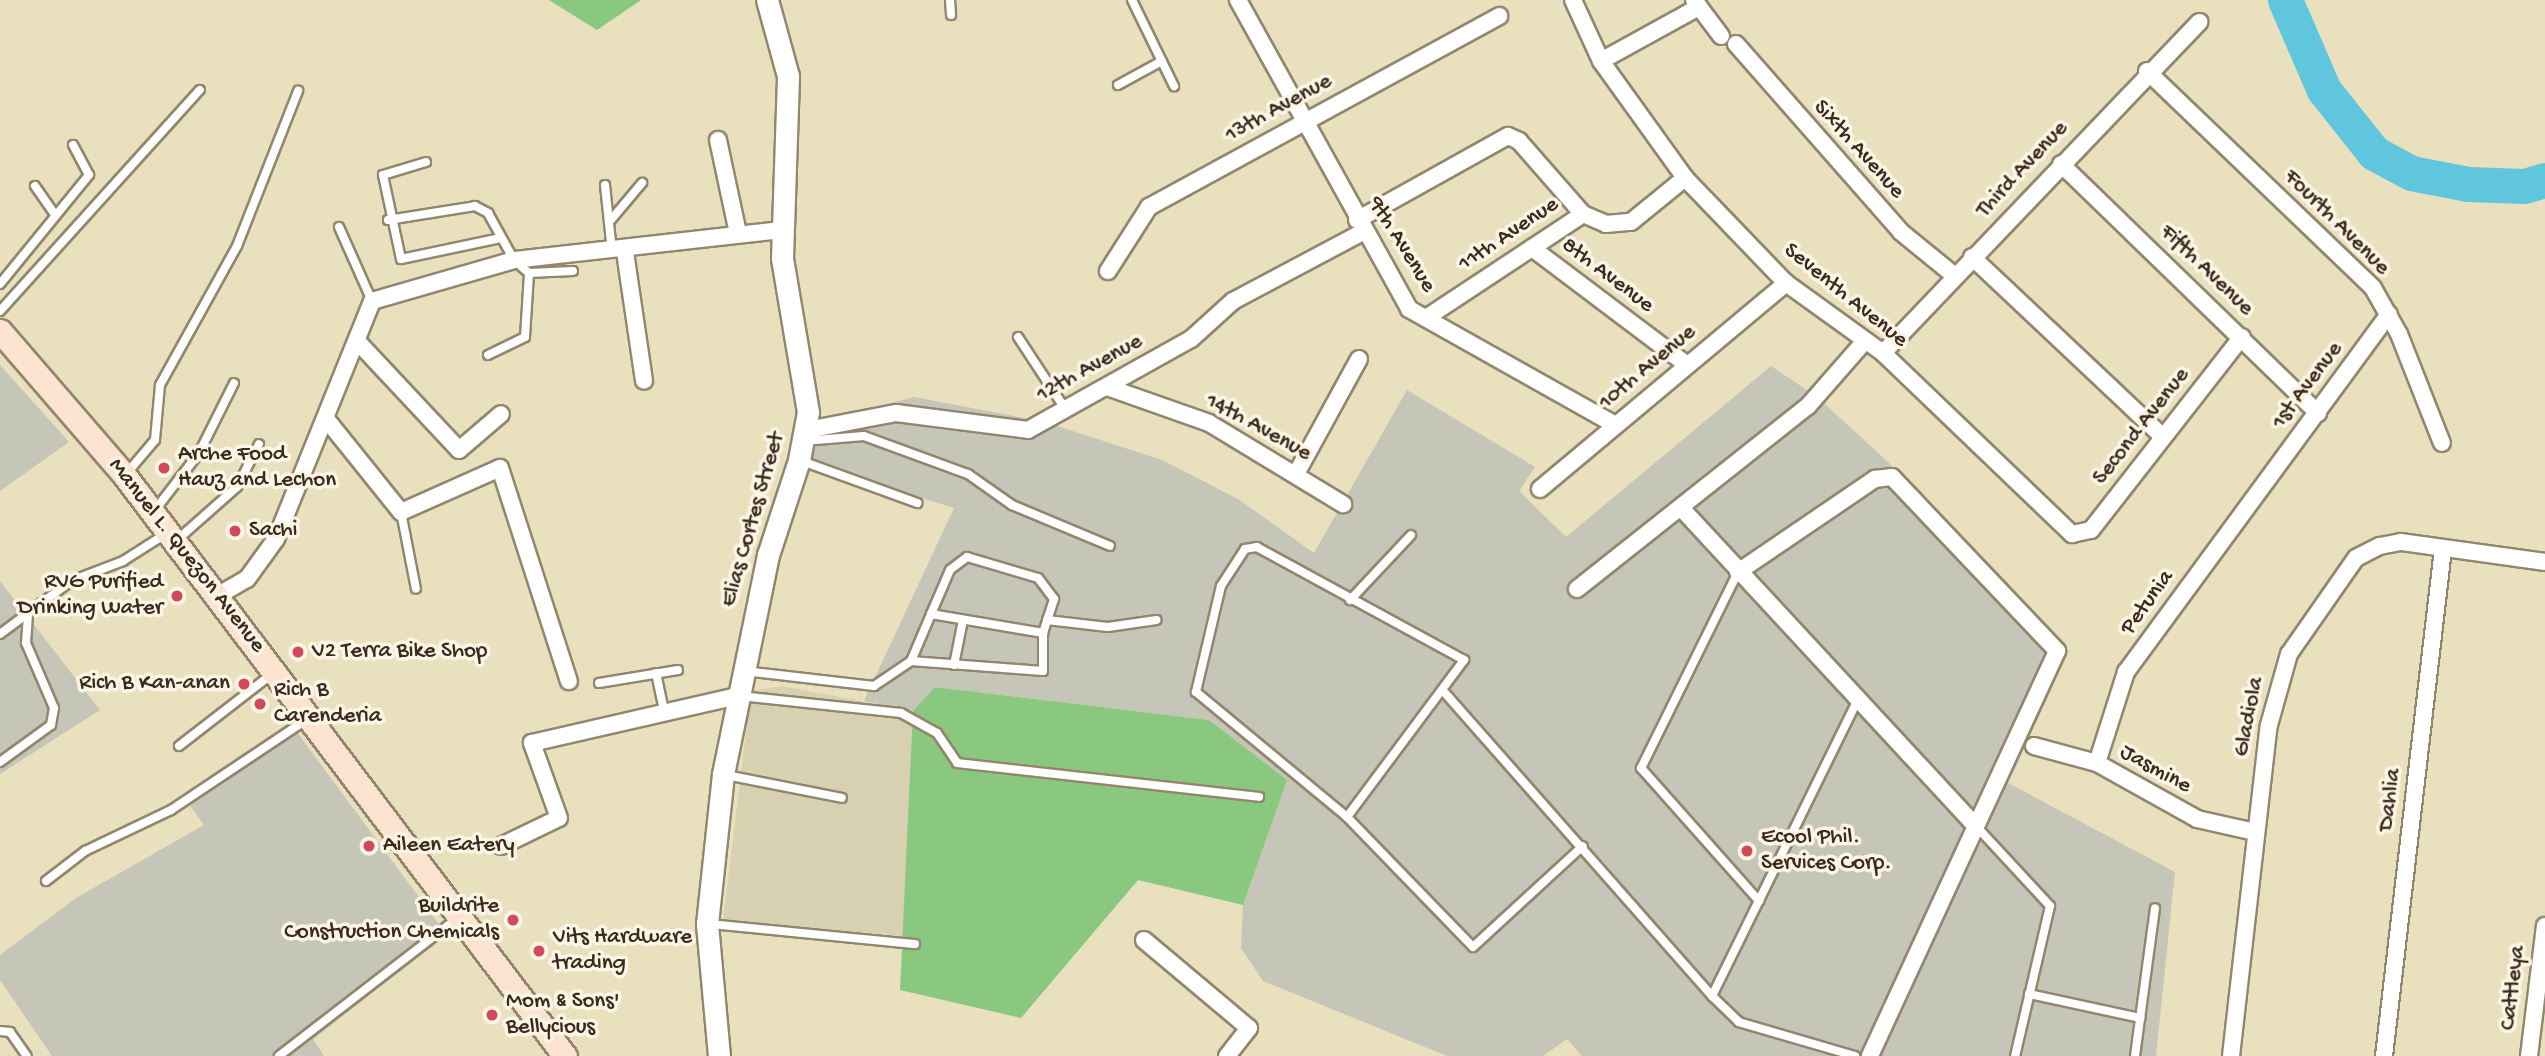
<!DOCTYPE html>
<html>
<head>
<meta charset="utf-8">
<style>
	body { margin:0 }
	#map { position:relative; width:2545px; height:1056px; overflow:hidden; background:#e9e1be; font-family:"Gochi Hand",sans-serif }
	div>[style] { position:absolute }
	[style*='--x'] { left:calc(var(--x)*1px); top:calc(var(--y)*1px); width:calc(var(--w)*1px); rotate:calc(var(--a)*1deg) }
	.built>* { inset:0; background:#d7d1b1 }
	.industrial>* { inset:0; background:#c5c5b8 }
	.green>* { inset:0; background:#89c87e }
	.river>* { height:35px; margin:-17.5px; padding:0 17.5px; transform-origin:17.5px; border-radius:17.5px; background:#60c6dd }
	.roads { filter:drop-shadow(2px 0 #92866e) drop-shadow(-2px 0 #92866e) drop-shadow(0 2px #92866e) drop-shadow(0 -2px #92866e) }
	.service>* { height:8px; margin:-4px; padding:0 4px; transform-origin:4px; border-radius:4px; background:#fff }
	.minor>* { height:16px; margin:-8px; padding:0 8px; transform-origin:8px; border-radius:8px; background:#fff }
	.tertiary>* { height:21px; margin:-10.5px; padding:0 10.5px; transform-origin:10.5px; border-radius:10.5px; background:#fff }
	.secondary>* { height:23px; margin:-11.5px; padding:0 11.5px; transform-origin:11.5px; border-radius:11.5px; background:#fde4d0 }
	.dots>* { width:19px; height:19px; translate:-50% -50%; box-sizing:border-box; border:4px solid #fcf5e5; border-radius:50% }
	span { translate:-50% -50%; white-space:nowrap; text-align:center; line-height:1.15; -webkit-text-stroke:7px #fcf5e5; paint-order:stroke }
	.street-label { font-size:23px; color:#3b2a1e }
	.poi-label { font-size:23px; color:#3b2a1e }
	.left { translate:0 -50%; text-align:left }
	.right { translate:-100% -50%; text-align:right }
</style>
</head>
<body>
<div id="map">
	<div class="built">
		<div style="clip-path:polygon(782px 686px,913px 711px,905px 936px,723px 920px,751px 691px)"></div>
	</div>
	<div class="industrial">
		<div style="clip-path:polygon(0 365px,69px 442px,0 491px)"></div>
		<div style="clip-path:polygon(1771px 366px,1816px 396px,1887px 461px,2069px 651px,2008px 783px,2175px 872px,2156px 1056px,1582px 1056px,1567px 1039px,1543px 1056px,1447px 1056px,1263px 981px,1241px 948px,1243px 905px,1286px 780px,1209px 720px,936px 687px,913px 711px,864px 701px,954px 508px,809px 462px,823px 421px,914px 397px,1045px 422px,1162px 460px,1238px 499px,1314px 553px,1407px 390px,1535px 467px,1519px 491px,1566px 537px)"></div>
		<div style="clip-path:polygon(0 581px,100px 710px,0 774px)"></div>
		<div style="clip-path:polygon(296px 731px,447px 935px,313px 1039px,324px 1056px,52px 1056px,0 980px,0 955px,76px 898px,204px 825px,188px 803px)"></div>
	</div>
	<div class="green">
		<div style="clip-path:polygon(549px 0,641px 0,597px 30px)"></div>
		<div style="clip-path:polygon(935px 687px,1209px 720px,1287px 780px,1243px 905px,1138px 880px,1021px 1018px,900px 990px,913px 711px)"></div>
	</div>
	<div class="river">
		<div style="--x:2285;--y:0;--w:98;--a:66.6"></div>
		<div style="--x:2324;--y:90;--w:80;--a:51.6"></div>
		<div style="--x:2374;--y:153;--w:42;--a:28.4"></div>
		<div style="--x:2411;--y:173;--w:58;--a:10.9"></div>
		<div style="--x:2468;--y:184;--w:56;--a:2"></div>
		<div style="--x:2524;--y:186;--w:22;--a:-16"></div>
	</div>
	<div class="roads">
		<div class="service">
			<div style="--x:950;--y:0;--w:15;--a:86"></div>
			<div style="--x:1132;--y:0;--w:96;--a:64"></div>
			<div style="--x:1118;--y:85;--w:50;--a:-28.6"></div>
			<div style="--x:426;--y:162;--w:45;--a:163.2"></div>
			<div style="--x:383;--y:175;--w:86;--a:77.9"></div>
			<div style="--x:401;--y:259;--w:102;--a:-11.9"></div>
			<div style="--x:605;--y:185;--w:67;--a:84"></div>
			<div style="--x:35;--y:186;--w:35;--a:55"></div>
			<div style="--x:388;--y:220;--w:88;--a:-9.1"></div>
			<div style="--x:475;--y:206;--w:15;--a:28"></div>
			<div style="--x:488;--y:213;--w:54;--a:61"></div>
			<div style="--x:514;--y:260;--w:20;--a:41"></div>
			<div style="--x:529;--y:273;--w:44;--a:-2.6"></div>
			<div style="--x:610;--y:221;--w:50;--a:-49.9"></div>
			<div style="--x:339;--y:227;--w:81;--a:66"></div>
			<div style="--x:0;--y:284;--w:141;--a:-50.8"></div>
			<div style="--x:89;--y:175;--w:34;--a:-118"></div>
			<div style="--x:0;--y:311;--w:298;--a:-47.9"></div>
			<div style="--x:1018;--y:337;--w:87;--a:56.7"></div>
			<div style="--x:488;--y:355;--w:41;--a:-25.9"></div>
			<div style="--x:525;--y:337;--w:64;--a:-86.4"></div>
			<div style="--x:804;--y:441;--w:60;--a:-4.8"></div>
			<div style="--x:864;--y:436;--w:111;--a:20.1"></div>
			<div style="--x:968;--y:474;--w:54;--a:35.2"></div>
			<div style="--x:1012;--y:505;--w:106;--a:22.7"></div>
			<div style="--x:799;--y:460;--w:126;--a:20"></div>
			<div style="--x:127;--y:473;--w:43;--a:-49.7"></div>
			<div style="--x:155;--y:440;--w:55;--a:-84.8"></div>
			<div style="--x:160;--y:385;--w:159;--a:-61"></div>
			<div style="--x:237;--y:246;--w:167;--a:-68.5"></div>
			<div style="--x:155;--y:510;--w:72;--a:-52.3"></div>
			<div style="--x:199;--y:453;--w:78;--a:-63.4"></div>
			<div style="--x:401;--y:512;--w:78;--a:79"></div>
			<div style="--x:177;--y:540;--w:80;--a:-41.5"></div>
			<div style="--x:237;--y:487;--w:48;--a:-62.9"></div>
			<div style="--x:1738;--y:572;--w:219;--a:116.3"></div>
			<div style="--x:1641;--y:768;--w:178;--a:48.4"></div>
			<div style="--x:1350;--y:600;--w:89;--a:-46.8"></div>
			<div style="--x:1047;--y:620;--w:61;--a:6.5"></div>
			<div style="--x:1108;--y:627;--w:49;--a:-8.3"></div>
			<div style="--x:0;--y:634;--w:89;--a:-36.7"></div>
			<div style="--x:71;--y:581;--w:56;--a:-21"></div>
			<div style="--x:123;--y:561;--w:52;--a:-32.5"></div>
			<div style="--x:911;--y:661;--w:132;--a:4.3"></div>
			<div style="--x:1043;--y:671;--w:38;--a:-90"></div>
			<div style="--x:1043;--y:633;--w:36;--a:-72"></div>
			<div style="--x:1054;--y:599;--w:26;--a:-127"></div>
			<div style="--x:1038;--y:578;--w:74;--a:-163.5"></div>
			<div style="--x:967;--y:557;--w:21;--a:143"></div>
			<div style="--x:950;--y:570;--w:48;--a:113.4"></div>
			<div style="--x:954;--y:665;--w:46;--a:-78.7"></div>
			<div style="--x:744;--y:671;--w:131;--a:6.6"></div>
			<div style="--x:874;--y:686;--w:45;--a:-34"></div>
			<div style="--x:911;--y:661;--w:51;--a:-66.9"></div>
			<div style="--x:931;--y:614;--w:114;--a:9.6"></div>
			<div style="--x:656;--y:673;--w:39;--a:78"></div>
			<div style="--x:599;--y:683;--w:80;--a:-9.3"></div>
			<div style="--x:1445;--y:693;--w:404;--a:48.6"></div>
			<div style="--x:740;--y:696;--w:162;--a:6"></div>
			<div style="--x:901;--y:713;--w:41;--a:29.1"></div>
			<div style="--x:937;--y:733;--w:36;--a:56"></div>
			<div style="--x:957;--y:763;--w:304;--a:6.4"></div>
			<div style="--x:179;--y:746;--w:119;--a:-37.8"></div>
			<div style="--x:0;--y:762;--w:63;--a:-36"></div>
			<div style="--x:51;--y:725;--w:17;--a:-80"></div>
			<div style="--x:54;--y:708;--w:71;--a:-113.3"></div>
			<div style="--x:26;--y:643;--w:30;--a:-86"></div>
			<div style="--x:726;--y:775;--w:118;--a:11.2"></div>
			<div style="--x:1347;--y:817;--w:196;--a:-53.3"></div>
			<div style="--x:1464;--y:660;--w:236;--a:-151.4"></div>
			<div style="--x:1257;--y:547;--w:12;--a:171"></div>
			<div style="--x:1245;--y:549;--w:44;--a:123"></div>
			<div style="--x:1221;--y:586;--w:109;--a:103.3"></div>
			<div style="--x:1196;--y:692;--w:196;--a:39.6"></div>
			<div style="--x:1347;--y:817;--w:181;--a:45.9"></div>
			<div style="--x:1473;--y:947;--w:149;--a:-42.6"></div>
			<div style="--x:1976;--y:826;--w:109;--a:47.2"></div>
			<div style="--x:2050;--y:906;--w:154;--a:103.1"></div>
			<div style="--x:46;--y:881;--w:49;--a:-37.6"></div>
			<div style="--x:85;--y:851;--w:95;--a:-25.5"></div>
			<div style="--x:171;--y:810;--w:162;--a:-33.7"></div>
			<div style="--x:710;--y:924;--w:206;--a:5.6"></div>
			<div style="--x:2029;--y:994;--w:114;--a:12.2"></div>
			<div style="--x:0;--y:1031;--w:10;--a:6"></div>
			<div style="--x:10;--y:1032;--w:29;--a:55"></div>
			<div style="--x:279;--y:1056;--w:224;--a:-37.7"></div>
			<div style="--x:1855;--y:1056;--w:121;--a:-163.7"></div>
			<div style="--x:1739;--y:1022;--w:37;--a:-136"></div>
			<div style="--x:1712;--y:996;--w:331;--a:-63.8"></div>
			<div style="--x:2135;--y:1056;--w:149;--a:-82.3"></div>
		</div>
		<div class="minor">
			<div style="--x:1238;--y:0;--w:353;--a:61"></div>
			<div style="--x:1409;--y:309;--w:237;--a:29.3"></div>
			<div style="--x:1573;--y:0;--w:67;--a:65.3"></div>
			<div style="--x:1601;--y:61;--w:144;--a:54.3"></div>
			<div style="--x:1685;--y:178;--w:146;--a:46.1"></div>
			<div style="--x:1786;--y:283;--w:120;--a:35.8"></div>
			<div style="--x:1883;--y:353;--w:262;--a:43.8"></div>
			<div style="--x:2072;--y:534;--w:19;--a:-12"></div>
			<div style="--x:2091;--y:530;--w:245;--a:-52"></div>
			<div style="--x:1694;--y:0;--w:45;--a:53.1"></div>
			<div style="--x:1736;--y:44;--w:250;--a:48.7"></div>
			<div style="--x:1901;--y:232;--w:70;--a:39.2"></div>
			<div style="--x:1601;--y:61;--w:112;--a:-28.9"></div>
			<div style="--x:2147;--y:71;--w:313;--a:43.8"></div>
			<div style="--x:2373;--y:288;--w:53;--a:60.5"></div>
			<div style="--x:2399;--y:334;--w:117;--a:68.5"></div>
			<div style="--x:718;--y:140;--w:95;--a:77.9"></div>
			<div style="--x:2061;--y:164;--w:358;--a:44.1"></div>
			<div style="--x:1357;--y:220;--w:173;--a:-29.1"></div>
			<div style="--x:1508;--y:136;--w:12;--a:24"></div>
			<div style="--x:1519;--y:141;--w:97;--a:48.8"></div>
			<div style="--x:1583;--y:214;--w:25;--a:23"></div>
			<div style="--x:1606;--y:224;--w:25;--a:-5"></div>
			<div style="--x:1631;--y:222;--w:70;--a:-39.2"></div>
			<div style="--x:1532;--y:248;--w:194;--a:37"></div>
			<div style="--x:625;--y:252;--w:130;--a:81.6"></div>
			<div style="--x:1972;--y:257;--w:262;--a:43.3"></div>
			<div style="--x:1108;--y:271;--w:76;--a:-57.4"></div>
			<div style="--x:1149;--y:207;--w:399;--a:-28.6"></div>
			<div style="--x:1426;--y:318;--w:188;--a:-33.5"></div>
			<div style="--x:357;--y:341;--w:149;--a:46.9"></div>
			<div style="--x:459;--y:450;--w:55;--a:-40.6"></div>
			<div style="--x:1883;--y:353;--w:458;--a:-46.3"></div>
			<div style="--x:1107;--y:387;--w:108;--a:19.4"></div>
			<div style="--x:1209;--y:423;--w:157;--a:31.2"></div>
			<div style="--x:327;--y:420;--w:118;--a:51.2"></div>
			<div style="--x:401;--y:512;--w:108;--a:-24"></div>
			<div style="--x:500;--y:468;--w:224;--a:72.1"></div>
			<div style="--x:807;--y:430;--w:91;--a:-10.8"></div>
			<div style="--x:896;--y:413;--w:133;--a:7.3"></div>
			<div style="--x:1028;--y:430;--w:187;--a:-29.2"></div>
			<div style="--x:1191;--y:339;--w:57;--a:-42.1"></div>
			<div style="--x:1233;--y:301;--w:147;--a:-28"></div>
			<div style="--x:1296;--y:474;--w:131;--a:-61.3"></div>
			<div style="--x:1540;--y:489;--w:321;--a:-39.9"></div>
			<div style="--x:1683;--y:510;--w:431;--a:47.2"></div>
			<div style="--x:1738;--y:572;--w:166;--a:-34.2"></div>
			<div style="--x:1875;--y:479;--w:17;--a:-7"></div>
			<div style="--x:1892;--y:477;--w:240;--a:46.5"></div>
			<div style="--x:2057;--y:651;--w:446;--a:114.8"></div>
			<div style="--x:1577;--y:589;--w:295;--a:-38.4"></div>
			<div style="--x:1808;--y:406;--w:86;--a:-48.8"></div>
			<div style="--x:217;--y:596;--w:34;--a:-30"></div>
			<div style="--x:247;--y:579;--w:49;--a:-54.1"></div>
			<div style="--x:276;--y:539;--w:257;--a:-68"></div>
			<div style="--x:372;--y:301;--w:148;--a:-16.1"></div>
			<div style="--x:514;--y:260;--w:270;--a:-6.4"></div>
			<div style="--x:2034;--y:746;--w:65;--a:15.1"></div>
			<div style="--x:2097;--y:763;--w:115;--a:29.2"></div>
			<div style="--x:2197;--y:819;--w:59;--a:12.6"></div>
			<div style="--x:2097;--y:763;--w:96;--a:-72.3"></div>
			<div style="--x:2126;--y:672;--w:444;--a:-53.7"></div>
			<div style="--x:501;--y:846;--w:64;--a:-25.8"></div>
			<div style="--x:559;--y:818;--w:80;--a:-109.8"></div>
			<div style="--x:532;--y:743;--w:211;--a:-12.9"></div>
			<div style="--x:1144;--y:940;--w:137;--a:40"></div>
			<div style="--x:1249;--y:1028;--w:36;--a:128"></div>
			<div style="--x:2231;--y:1056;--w:333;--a:-83.5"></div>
			<div style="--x:2269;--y:725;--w:74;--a:-74.3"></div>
			<div style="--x:2289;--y:654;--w:117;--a:-55.1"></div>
			<div style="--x:2356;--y:558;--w:27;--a:-27"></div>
			<div style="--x:2380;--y:546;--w:21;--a:-11"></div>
			<div style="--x:2401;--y:542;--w:145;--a:7.9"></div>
			<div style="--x:2384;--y:1056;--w:510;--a:-83.36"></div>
			<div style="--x:2529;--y:1056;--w:131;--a:-83"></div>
		</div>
		<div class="tertiary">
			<div style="--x:719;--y:1056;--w:133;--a:-95.2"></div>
			<div style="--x:707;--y:924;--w:151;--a:-83.9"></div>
			<div style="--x:723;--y:774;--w:224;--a:-78.4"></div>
			<div style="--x:768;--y:555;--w:100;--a:-71.9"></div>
			<div style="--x:799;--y:460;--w:49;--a:-79.4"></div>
			<div style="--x:808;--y:412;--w:156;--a:-99.6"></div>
			<div style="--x:782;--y:258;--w:182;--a:-88.1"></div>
			<div style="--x:788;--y:76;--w:79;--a:-105.4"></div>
		</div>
		<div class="secondary">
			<div style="--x:0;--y:331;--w:191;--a:49.2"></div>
			<div style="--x:125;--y:476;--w:728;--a:52.82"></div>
		</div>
	</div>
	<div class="dots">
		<div style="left:164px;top:468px;background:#d1495b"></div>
		<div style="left:235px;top:531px;background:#d1495b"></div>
		<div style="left:177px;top:596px;background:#d1495b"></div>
		<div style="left:298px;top:652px;background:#d1495b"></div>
		<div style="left:244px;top:684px;background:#d1495b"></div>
		<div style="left:260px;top:704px;background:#d1495b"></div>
		<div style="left:369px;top:846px;background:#d1495b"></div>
		<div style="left:1747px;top:851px;background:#d1495b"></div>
		<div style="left:513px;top:920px;background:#d1495b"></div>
		<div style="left:539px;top:951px;background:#d1495b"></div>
		<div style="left:492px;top:1015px;background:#d1495b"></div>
	</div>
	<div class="street-label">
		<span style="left:1279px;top:109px;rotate:-29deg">13th Avenue</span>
		<span style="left:1858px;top:150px;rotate:48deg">Sixth Avenue</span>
		<span style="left:2023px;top:170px;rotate:-47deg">Third Avenue</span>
		<span style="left:2336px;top:223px;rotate:45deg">Fourth Avenue</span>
		<span style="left:1509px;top:235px;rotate:-34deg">11th Avenue</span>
		<span style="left:1401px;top:245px;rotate:58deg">9th Avenue</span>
		<span style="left:2206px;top:271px;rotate:44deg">Fifth Avenue</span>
		<span style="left:1607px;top:276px;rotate:37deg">8th Avenue</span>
		<span style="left:1845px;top:296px;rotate:39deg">Seventh Avenue</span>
		<span style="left:1648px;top:368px;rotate:-40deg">10th Avenue</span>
		<span style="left:1090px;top:369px;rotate:-29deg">12th Avenue</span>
		<span style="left:2308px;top:386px;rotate:-53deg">1st Avenue</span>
		<span style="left:2142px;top:427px;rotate:-52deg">Second Avenue</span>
		<span style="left:1258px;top:428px;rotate:29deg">14th Avenue</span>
		<span style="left:754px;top:520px;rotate:-74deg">Elias Cortes Street</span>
		<span style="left:186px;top:556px;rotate:52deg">Manuel L. Quezon Avenue</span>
		<span style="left:2148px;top:603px;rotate:-54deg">Petunia</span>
		<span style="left:2250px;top:717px;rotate:-79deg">Gladiola</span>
		<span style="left:2155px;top:770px;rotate:29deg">Jasmine</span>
		<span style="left:2391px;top:800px;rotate:-83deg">Dahlia</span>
		<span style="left:2514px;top:988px;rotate:-83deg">Cattleya</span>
	</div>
	<div class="poi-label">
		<span class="left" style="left:178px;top:468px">Arche Food<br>Hauz and Lechon</span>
		<span class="left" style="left:249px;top:531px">Sachi</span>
		<span class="right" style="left:163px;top:596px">RVG Purified<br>Drinking Water</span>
		<span class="left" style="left:312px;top:652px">V2 Terra Bike Shop</span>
		<span class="right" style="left:230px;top:684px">Rich B Kan-anan</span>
		<span class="left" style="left:274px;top:704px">Rich B<br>Carenderia</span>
		<span class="left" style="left:1761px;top:851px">Ecool Phil.<br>Services Corp.</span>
		<span class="left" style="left:383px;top:846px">Aileen Eatery</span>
		<span class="right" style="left:499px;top:920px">Buildrite<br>Construction Chemicals</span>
		<span class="left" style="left:553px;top:951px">Vits Hardware<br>trading</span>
		<span class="left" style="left:506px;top:1015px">Mom &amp; Sons'<br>Bellycious</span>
	</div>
</div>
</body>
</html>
